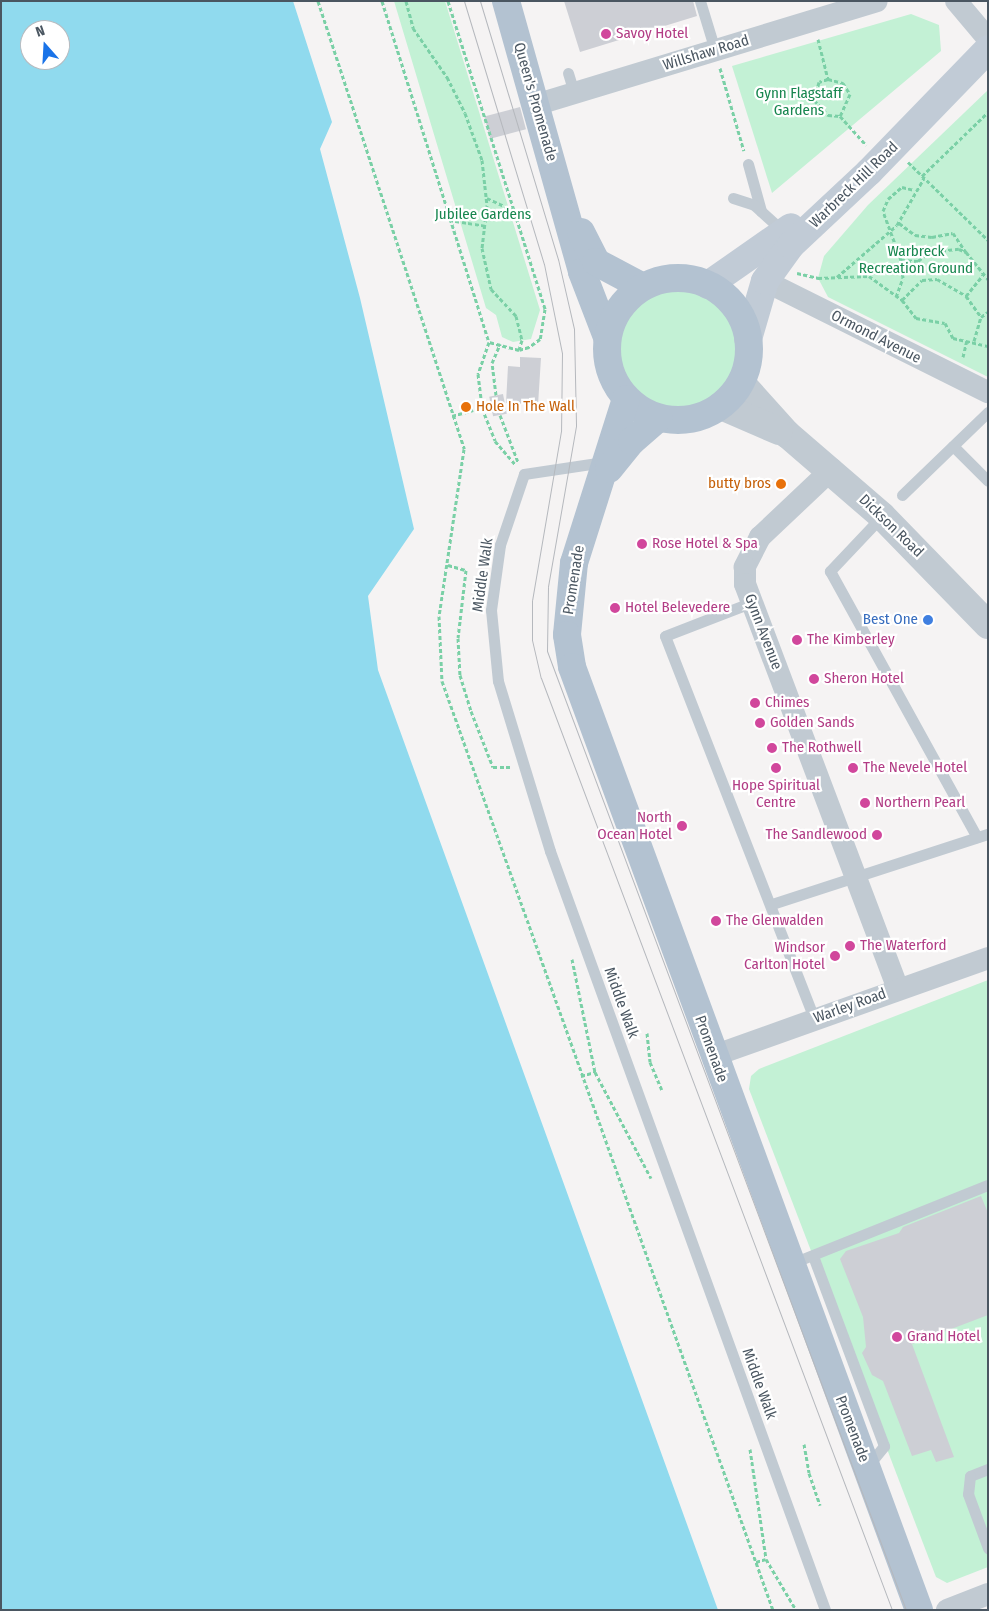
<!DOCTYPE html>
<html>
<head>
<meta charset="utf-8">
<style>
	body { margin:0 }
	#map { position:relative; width:989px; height:1611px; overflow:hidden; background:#f5f3f3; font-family:"Fira Sans Condensed",sans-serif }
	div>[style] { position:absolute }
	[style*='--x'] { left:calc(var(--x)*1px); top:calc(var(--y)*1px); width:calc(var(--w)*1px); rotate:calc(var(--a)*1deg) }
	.green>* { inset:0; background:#c3f1d5 }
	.round { border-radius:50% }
	.water>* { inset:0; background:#90daee }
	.building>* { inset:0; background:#cdcfd5; transform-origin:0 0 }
	.path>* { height:3px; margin-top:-1.5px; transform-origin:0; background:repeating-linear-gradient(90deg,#7ad0a6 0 4px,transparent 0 6.5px) }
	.service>* { height:11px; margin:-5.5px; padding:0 5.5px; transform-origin:5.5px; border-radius:5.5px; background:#c1cad2 }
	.minor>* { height:22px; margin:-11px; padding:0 11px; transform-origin:11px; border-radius:11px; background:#c1cad2 }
	.tertiary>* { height:28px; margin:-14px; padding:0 14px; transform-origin:14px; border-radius:14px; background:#c1cad2 }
	.secondary>* { height:28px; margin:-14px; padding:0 14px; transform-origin:14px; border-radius:14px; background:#c1cbd6 }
	.primary>* { height:28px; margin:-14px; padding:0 14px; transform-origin:14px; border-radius:14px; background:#b3c2d1 }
	.primary>.ring { margin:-14px; padding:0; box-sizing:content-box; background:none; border:28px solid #b3c2d1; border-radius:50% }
	.tram>* { height:1px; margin:-0.5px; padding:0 0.5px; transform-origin:0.5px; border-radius:0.5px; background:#b5b8bd }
	.dots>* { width:14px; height:14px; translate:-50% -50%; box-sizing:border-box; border:2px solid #fff; border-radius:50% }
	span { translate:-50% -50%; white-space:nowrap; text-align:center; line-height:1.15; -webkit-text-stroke:4.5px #fff; paint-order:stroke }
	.hotel-label { font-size:15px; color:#b23c85 }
	.left { translate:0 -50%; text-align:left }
	.right { translate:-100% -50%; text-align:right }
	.street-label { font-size:15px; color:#4a5661 }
	.park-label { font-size:15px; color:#17864f }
	.food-label { font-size:15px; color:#c56008 }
	.shop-label { font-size:15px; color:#366cbe }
	.frame { position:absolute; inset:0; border:2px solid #4a5661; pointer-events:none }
	.north { position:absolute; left:20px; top:20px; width:50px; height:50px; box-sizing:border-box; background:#fff; border:1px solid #b7bbc0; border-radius:50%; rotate:341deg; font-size:14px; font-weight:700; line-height:20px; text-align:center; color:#4a5661 }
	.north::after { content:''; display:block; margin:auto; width:18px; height:22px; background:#1a73e8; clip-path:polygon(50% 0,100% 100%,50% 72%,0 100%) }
</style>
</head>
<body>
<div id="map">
	<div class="green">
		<div style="clip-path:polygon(394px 1px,445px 1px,540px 310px,531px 339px,513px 342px,502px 337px,496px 315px,486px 308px)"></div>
		<div style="clip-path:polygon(911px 14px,939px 25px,941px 51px,772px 193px,732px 66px)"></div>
		<div style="clip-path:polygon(988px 90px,988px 377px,828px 297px,818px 278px,824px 256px,868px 205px)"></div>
		<div class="round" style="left:619px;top:290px;width:118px;height:118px"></div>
		<div style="clip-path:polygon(988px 980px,988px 1567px,947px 1583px,936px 1577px,749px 1089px,751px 1076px,759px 1069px)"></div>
	</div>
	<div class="water">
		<div style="clip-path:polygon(evenodd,1px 1px,293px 1px,332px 122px,320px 149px,360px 298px,414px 529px,368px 596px,378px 670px,718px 1610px,1px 1610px,1px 1px,30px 30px,60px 30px,60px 60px,30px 60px,30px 30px)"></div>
	</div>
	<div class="building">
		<div style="clip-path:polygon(564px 1px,693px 1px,697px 16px,580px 52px)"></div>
		<div style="left:520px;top:107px;width:23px;height:37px;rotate:75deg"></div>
		<div style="clip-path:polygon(520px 357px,541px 358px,538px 405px,506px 403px,508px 366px,520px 367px)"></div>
		<div style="left:503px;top:394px;width:20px;height:14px;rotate:79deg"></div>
		<div style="clip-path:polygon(981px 1196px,988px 1213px,988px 1315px,912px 1344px,954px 1457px,936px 1462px,931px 1450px,912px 1456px,883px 1381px,872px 1375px,862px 1353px,866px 1347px,863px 1317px,840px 1259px,846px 1251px,899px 1233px,903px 1227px)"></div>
	</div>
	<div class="path">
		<div style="--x:318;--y:1;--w:471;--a:71.9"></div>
		<div style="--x:464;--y:449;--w:169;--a:98.5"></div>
		<div style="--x:439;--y:616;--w:65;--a:87.4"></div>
		<div style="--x:442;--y:681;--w:986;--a:70.39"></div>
		<div style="--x:382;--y:1;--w:357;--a:72.6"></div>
		<div style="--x:489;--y:342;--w:34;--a:109"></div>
		<div style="--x:478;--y:374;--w:34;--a:83"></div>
		<div style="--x:482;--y:408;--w:35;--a:68"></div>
		<div style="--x:495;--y:441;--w:30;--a:49"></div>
		<div style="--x:406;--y:1;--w:28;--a:75"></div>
		<div style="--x:413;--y:28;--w:60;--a:55.2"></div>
		<div style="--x:447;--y:77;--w:40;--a:63.4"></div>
		<div style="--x:465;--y:113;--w:50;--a:70.1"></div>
		<div style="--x:482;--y:160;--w:45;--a:83.7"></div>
		<div style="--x:487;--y:205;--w:43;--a:96.6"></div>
		<div style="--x:482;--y:248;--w:42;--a:77.6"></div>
		<div style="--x:491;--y:289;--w:37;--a:47"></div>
		<div style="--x:516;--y:316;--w:25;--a:76"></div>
		<div style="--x:522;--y:340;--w:10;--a:107"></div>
		<div style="--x:448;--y:1;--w:323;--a:72.5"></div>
		<div style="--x:545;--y:309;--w:30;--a:99"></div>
		<div style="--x:540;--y:339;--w:14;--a:144"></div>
		<div style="--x:529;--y:347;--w:10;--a:163"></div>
		<div style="--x:519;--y:350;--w:31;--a:-165"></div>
		<div style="--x:818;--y:39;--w:41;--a:76"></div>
		<div style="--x:828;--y:79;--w:16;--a:15"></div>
		<div style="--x:843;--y:83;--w:13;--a:58"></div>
		<div style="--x:850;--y:94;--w:24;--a:114"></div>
		<div style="--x:840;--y:116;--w:39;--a:48"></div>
		<div style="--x:720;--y:68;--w:86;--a:73.9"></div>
		<div style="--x:828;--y:79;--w:9;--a:162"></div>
		<div style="--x:819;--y:82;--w:19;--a:106"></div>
		<div style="--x:814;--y:100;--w:21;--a:47"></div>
		<div style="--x:828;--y:115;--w:12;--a:5"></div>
		<div style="--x:908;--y:162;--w:112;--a:44.3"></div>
		<div style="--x:922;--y:176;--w:92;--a:-44.1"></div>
		<div style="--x:487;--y:198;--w:29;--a:25"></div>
		<div style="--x:449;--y:220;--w:36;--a:9"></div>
		<div style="--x:899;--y:223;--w:20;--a:37"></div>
		<div style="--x:915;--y:235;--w:17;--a:7"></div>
		<div style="--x:932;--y:237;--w:21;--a:-11"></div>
		<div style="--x:953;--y:233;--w:23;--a:56"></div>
		<div style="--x:901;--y:260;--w:17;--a:3"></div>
		<div style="--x:918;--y:261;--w:14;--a:-39"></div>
		<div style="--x:929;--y:252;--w:30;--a:-6"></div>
		<div style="--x:959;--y:249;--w:8;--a:23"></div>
		<div style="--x:966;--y:252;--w:35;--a:51"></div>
		<div style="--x:797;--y:273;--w:22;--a:13"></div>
		<div style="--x:818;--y:278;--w:51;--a:-2.2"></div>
		<div style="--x:869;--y:276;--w:41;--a:36"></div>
		<div style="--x:902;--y:300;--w:28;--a:-45"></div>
		<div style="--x:922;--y:280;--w:15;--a:-4"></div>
		<div style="--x:937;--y:279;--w:34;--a:30"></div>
		<div style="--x:966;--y:296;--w:26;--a:54"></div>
		<div style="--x:981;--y:317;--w:9;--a:-36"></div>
		<div style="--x:837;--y:277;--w:79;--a:-40.9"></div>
		<div style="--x:897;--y:225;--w:54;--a:-60.1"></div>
		<div style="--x:966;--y:296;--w:27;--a:-51"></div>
		<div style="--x:896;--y:297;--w:20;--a:-70"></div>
		<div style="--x:903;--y:278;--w:18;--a:-96"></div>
		<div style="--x:901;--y:260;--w:52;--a:-110.2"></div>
		<div style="--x:883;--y:211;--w:13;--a:-67"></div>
		<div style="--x:888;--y:199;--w:18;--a:-41"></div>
		<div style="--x:902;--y:187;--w:12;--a:14"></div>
		<div style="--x:902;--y:300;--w:23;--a:52"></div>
		<div style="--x:916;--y:318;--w:29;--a:10"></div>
		<div style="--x:945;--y:323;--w:17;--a:62"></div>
		<div style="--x:953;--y:338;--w:36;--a:13"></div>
		<div style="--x:974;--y:341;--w:25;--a:-74"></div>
		<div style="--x:963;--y:357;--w:17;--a:-77"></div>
		<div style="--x:496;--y:395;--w:32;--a:-97"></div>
		<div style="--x:492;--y:363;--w:21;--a:-67"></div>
		<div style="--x:500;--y:415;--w:50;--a:69"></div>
		<div style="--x:452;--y:416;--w:22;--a:-16"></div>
		<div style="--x:448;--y:565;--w:19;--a:16"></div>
		<div style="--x:466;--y:570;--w:68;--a:96.7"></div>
		<div style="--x:458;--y:638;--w:37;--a:87"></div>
		<div style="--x:460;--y:675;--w:38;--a:73"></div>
		<div style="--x:471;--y:711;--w:60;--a:68.6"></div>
		<div style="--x:493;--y:767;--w:18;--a:0"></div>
		<div style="--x:572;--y:959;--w:115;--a:78.5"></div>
		<div style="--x:647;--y:1033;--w:29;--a:84"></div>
		<div style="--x:650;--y:1062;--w:30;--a:67"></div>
		<div style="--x:581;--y:1076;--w:15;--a:-16"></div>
		<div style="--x:595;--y:1072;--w:120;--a:62.2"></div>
		<div style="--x:804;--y:1444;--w:29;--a:80"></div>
		<div style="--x:809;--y:1473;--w:34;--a:71"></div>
		<div style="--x:750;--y:1449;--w:111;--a:81.7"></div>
		<div style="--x:756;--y:1562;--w:10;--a:-17"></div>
		<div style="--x:766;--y:1559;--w:59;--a:59.5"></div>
	</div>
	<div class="service">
		<div style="--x:700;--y:1;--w:51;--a:73"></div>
		<div style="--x:568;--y:73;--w:21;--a:73"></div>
		<div style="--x:748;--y:164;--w:49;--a:74.5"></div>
		<div style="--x:733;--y:198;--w:22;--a:18"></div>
		<div style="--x:754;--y:205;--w:40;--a:42"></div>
		<div style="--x:953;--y:446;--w:49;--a:45"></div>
		<div style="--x:604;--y:462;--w:81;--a:171.5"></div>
		<div style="--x:524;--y:474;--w:75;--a:108.7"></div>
		<div style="--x:500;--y:545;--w:66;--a:97.9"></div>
		<div style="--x:491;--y:610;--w:71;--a:84.4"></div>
		<div style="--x:498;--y:681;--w:178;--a:73"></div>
		<div style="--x:550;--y:851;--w:807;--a:70.08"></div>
		<div style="--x:902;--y:495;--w:120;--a:-44"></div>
		<div style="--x:882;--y:516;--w:76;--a:133.4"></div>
		<div style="--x:830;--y:571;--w:304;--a:61.1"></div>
		<div style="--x:750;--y:603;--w:91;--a:158.8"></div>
		<div style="--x:665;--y:636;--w:411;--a:68.7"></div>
		<div style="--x:772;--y:904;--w:227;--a:-18"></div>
		<div style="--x:813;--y:1256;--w:203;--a:69.5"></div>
		<div style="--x:884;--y:1446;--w:26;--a:129"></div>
		<div style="--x:790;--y:1264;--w:213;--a:-21.8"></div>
		<div style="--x:988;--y:1469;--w:19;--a:159"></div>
		<div style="--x:970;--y:1476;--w:18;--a:96"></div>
		<div style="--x:968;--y:1494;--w:58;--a:69.7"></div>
	</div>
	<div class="minor">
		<div style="--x:956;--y:1;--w:50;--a:49.9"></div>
		<div style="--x:535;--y:105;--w:357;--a:-16.9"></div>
		<div style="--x:765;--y:281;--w:249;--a:26.5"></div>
		<div style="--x:832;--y:469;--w:99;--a:136.6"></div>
		<div style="--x:760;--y:537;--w:34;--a:117"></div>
		<div style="--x:745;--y:567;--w:17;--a:90"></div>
		<div style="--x:745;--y:584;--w:433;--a:69.3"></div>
		<div style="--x:713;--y:1056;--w:292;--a:-19.6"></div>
		<div style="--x:947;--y:1610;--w:44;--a:-21.3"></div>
	</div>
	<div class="tertiary">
		<div style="--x:741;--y:383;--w:69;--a:48"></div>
		<div style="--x:787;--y:434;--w:125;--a:40.8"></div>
		<div style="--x:882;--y:516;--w:152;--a:45.8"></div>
		<div style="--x:721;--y:406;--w:63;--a:23.3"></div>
	</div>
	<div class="secondary">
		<div style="--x:708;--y:285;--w:101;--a:-34.9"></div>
		<div style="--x:748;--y:339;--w:60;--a:-73.7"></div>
		<div style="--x:765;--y:281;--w:44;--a:-54.2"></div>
		<div style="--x:791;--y:245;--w:107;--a:-43.1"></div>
		<div style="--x:869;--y:172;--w:171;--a:-45.9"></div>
	</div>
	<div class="primary">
		<div style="--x:506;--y:1;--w:281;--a:74.3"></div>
		<div style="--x:582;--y:272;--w:70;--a:69"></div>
		<div style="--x:581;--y:232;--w:34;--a:63"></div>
		<div style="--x:596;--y:262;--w:53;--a:28"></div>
		<div class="ring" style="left:607px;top:278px;width:114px;height:114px"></div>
		<div style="--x:626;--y:399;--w:172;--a:107.6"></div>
		<div style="--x:574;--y:563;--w:72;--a:95.6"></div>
		<div style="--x:567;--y:635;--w:32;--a:81"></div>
		<div style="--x:572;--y:667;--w:1005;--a:69.8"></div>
		<div style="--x:609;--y:469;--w:36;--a:-51"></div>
		<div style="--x:632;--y:441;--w:35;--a:-41"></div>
	</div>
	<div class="tram">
		<div style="--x:464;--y:1;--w:275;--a:73.1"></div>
		<div style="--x:544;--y:264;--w:91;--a:78.6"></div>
		<div style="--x:562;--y:353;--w:78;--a:90.7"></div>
		<div style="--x:561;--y:431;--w:171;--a:99.7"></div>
		<div style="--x:532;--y:600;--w:40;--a:90"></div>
		<div style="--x:532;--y:640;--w:39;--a:77"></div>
		<div style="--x:541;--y:678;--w:996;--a:69.36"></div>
		<div style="--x:480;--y:1;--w:270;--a:73.2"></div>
		<div style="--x:558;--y:259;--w:72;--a:77.1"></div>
		<div style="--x:574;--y:329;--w:97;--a:88.8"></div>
		<div style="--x:576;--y:426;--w:163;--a:99.9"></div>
		<div style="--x:548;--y:587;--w:64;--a:90.9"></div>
		<div style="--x:547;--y:651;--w:1024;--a:69.48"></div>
	</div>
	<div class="dots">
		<div style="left:606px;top:34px;background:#d1479c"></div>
		<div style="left:466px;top:407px;background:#e8710a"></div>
		<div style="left:781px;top:484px;background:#e8710a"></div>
		<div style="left:642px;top:544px;background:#d1479c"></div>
		<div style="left:615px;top:608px;background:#d1479c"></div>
		<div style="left:928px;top:620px;background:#3f7fe0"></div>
		<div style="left:797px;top:640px;background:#d1479c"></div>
		<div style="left:814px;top:679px;background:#d1479c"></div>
		<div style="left:755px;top:703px;background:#d1479c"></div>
		<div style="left:760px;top:723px;background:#d1479c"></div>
		<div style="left:772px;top:748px;background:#d1479c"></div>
		<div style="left:776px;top:768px;background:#d1479c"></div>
		<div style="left:853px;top:768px;background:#d1479c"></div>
		<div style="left:865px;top:803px;background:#d1479c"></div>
		<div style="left:682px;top:826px;background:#d1479c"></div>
		<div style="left:877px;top:835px;background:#d1479c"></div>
		<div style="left:716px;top:921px;background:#d1479c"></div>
		<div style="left:850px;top:946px;background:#d1479c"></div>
		<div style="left:835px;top:956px;background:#d1479c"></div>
		<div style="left:897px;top:1337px;background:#d1479c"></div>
	</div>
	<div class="hotel-label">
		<span class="left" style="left:616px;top:34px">Savoy Hotel</span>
		<span class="left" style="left:652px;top:544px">Rose Hotel &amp; Spa</span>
		<span class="left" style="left:625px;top:608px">Hotel Belevedere</span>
		<span class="left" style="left:807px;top:640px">The Kimberley</span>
		<span class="left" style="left:824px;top:679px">Sheron Hotel</span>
		<span class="left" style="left:765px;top:703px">Chimes</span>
		<span class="left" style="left:770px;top:723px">Golden Sands</span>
		<span class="left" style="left:782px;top:748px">The Rothwell</span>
		<span class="left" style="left:863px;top:768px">The Nevele Hotel</span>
		<span style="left:776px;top:794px">Hope Spiritual<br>Centre</span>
		<span class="left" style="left:875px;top:803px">Northern Pearl</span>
		<span class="right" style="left:672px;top:826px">North<br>Ocean Hotel</span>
		<span class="right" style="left:867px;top:835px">The Sandlewood</span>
		<span class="left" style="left:726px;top:921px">The Glenwalden</span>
		<span class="left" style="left:860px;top:946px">The Waterford</span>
		<span class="right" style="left:825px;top:956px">Windsor<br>Carlton Hotel</span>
		<span class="left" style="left:907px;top:1337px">Grand Hotel</span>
	</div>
	<div class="street-label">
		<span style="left:706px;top:53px;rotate:-17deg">Willshaw Road</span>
		<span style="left:535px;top:102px;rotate:74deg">Queen's Promenade</span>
		<span style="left:854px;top:185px;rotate:-44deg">Warbreck Hill Road</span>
		<span style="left:876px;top:337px;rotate:27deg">Ormond Avenue</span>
		<span style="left:891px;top:526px;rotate:44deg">Dickson Road</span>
		<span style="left:483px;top:575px;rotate:-82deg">Middle Walk</span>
		<span style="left:574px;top:580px;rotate:-81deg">Promenade</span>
		<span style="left:763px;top:632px;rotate:69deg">Gynn Avenue</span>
		<span style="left:621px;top:1003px;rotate:70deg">Middle Walk</span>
		<span style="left:850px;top:1006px;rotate:-20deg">Warley Road</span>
		<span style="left:711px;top:1049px;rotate:70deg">Promenade</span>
		<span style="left:759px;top:1384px;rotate:70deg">Middle Walk</span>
		<span style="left:852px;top:1429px;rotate:69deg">Promenade</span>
	</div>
	<div class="park-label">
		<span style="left:799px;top:102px">Gynn Flagstaff<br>Gardens</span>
		<span style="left:483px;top:215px">Jubilee Gardens</span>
		<span style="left:916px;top:260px">Warbreck<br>Recreation Ground</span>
	</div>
	<div class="food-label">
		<span class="left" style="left:476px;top:407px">Hole In The Wall</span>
		<span class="right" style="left:771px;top:484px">butty bros</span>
	</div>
	<div class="shop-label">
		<span class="right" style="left:918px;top:620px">Best One</span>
	</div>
	<div class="frame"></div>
	<div class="north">N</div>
</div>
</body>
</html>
